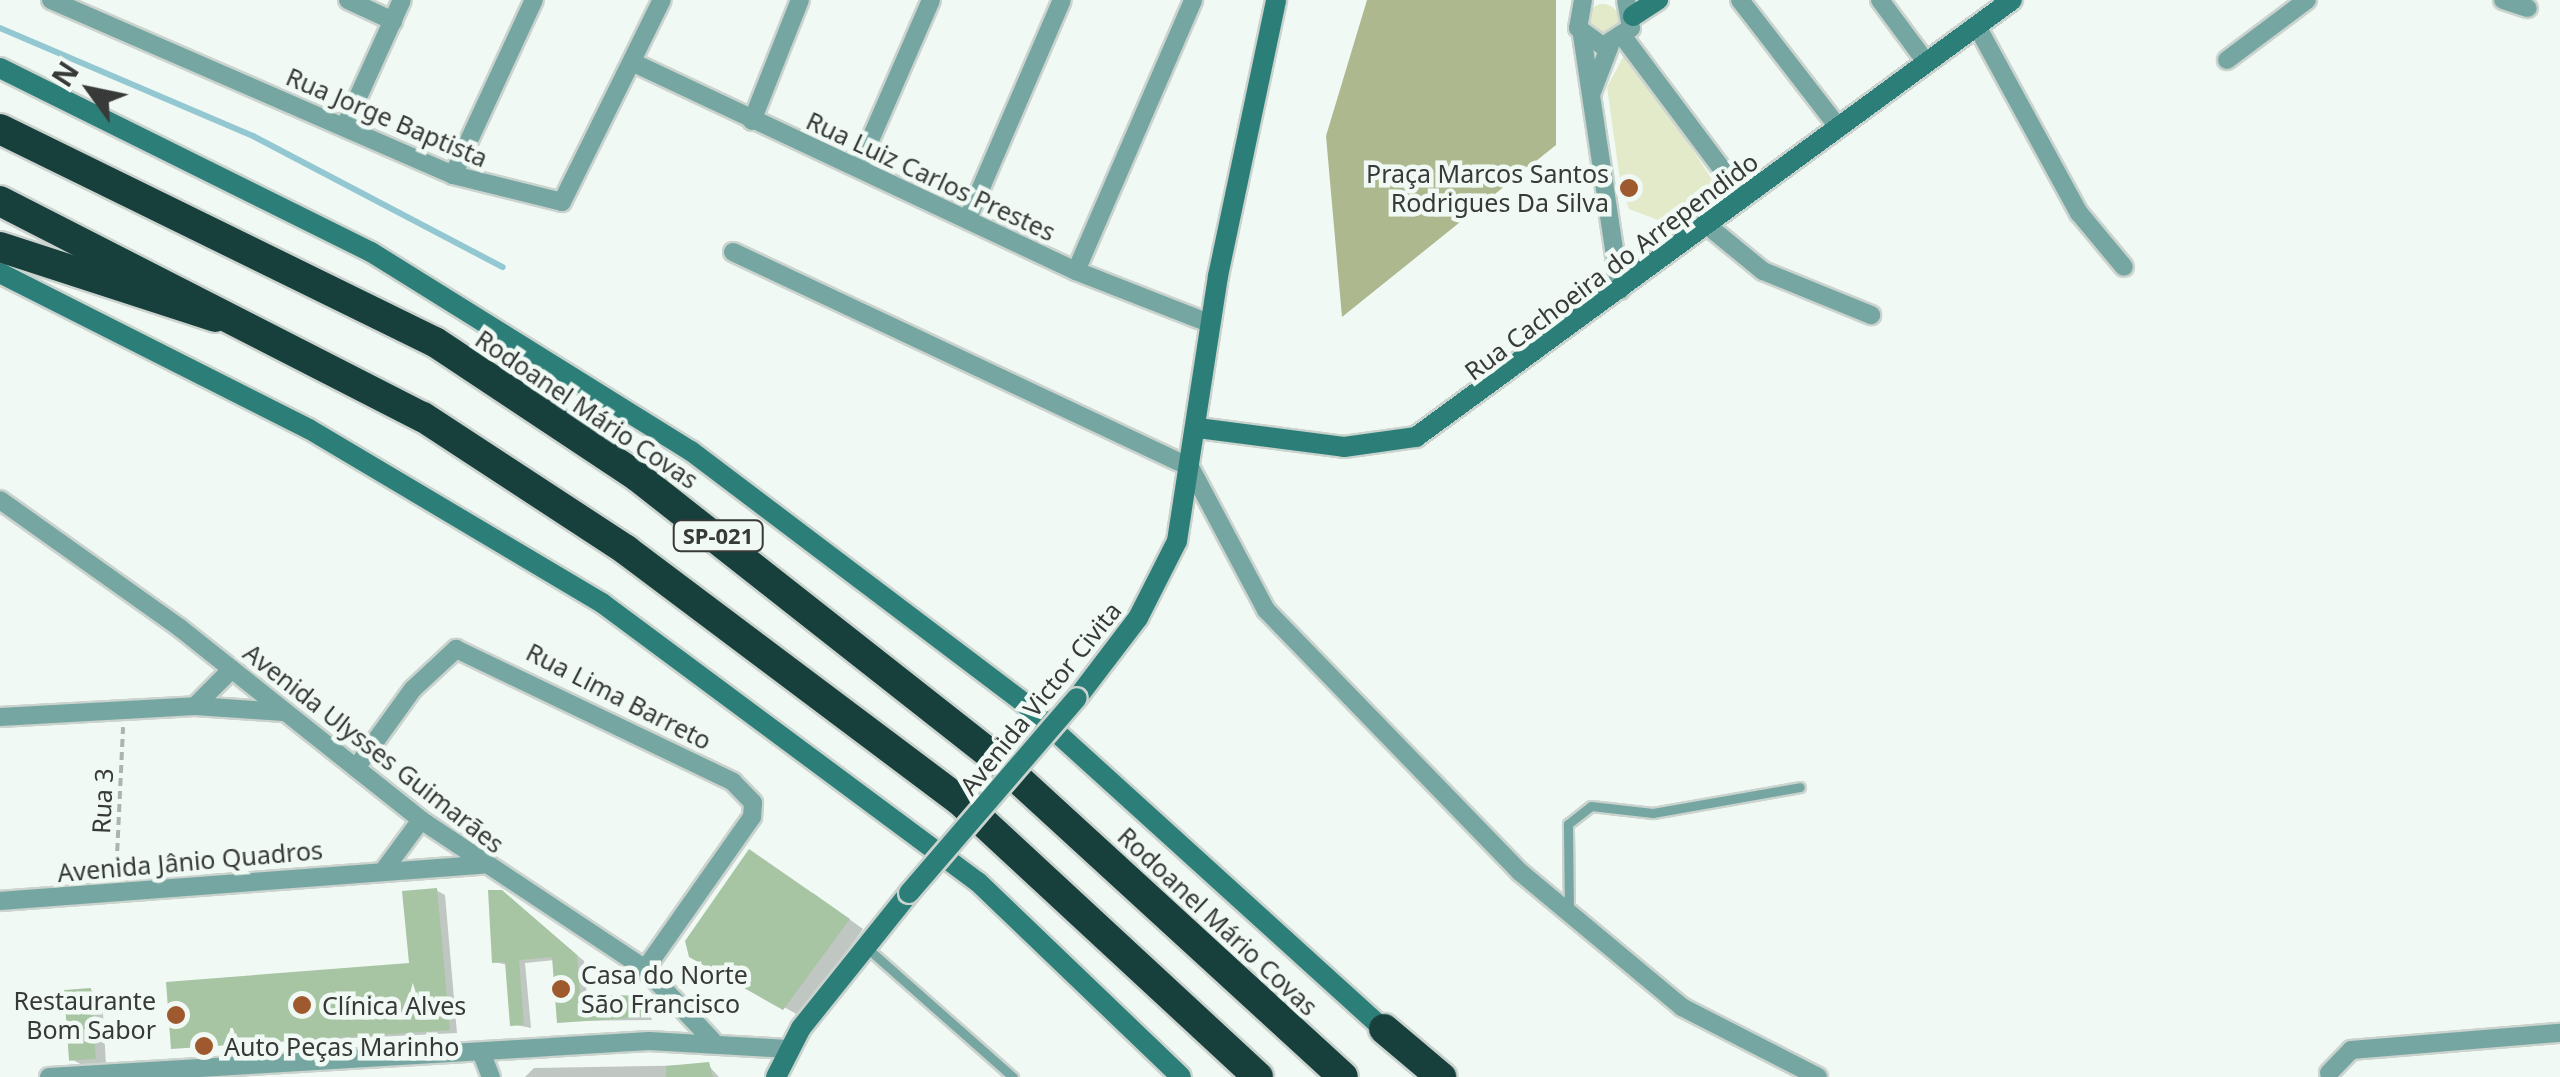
<!DOCTYPE html>
<html>
<head>
<meta charset="utf-8">
<style>
	body { margin:0 }
	#map { position:relative; width:2560px; height:1077px; overflow:hidden; background:#f0f9f4; font-family:"Noto Sans",sans-serif }
	div>[style] { position:absolute }
	[style*='--x'] { left:calc(var(--x)*1px); top:calc(var(--y)*1px); width:calc(var(--w)*1px); rotate:calc(var(--a)*1deg) }
	.green>* { inset:0; background:#e2eac9 }
	.round { border-radius:50% }
	.forest>* { inset:0; background:#aeb88f }
	.shadow>* { inset:0; background:#0003 }
	.stream>* { height:6px; margin:-3px; padding:0 3px; transform-origin:3px; border-radius:3px; background:#93c8d2 }
	.building>* { inset:0; background:#a7c4a3; transform-origin:0 0 }
	.path>* { height:4px; margin-top:-2px; transform-origin:0; background:repeating-linear-gradient(90deg,#adb4b0 0 8px,transparent 0 13px) }
	.roads { filter:drop-shadow(2px 0 #cbd3ce) drop-shadow(-2px 0 #cbd3ce) drop-shadow(0 2px #cbd3ce) drop-shadow(0 -2px #cbd3ce) }
	.lane>* { height:9px; margin:-4.5px; padding:0 4.5px; transform-origin:4.5px; border-radius:4.5px; background:#76a6a1 }
	.street>* { height:18px; margin:-9px; padding:0 9px; transform-origin:9px; border-radius:9px; background:#76a6a1 }
	.secondary>* { height:20px; margin:-10px; padding:0 10px; transform-origin:10px; border-radius:10px; background:#2c7f78 }
	.highway>* { height:30px; margin:-15px; padding:0 15px; transform-origin:15px; border-radius:15px; background:#17403d }
	.bridges { filter:drop-shadow(2px 0 #cbd3ce) drop-shadow(-2px 0 #cbd3ce) drop-shadow(0 2px #cbd3ce) drop-shadow(0 -2px #cbd3ce) }
	.secondary-bridge>* { height:20px; margin:-10px; padding:0 10px; transform-origin:10px; border-radius:10px; background:#2c7f78 }
	.dots>* { width:28px; height:28px; translate:-50% -50%; box-sizing:border-box; border:5px solid #f0f9f4; border-radius:50% }
	span { translate:-50% -50%; white-space:nowrap; text-align:center; line-height:1.15; -webkit-text-stroke:9px #f0f9f4; paint-order:stroke }
	.shield-label span { padding:2px 8px; background:#f0f9f4; border:2px solid; border-radius:8px; -webkit-text-stroke-width:0 }
	.shield-label { font-size:22px; color:#373a38; font-weight:700 }
	.street-label { font-size:25px; color:#373a38 }
	.poi-label { font-size:25px; color:#373a38 }
	.right { translate:-100% -50%; text-align:right }
	.left { translate:0 -50%; text-align:left }
	.north { position:absolute; left:40px; top:40px; width:100px; height:100px; -webkit-text-stroke:8px #f0f9f4; paint-order:stroke; rotate:303deg; font-size:28px; font-weight:700; line-height:40px; text-align:center; color:#373a38 }
	.north::after { content:''; display:block; margin:auto; width:35px; height:45px; background:#373a38; clip-path:polygon(50% 0,100% 100%,50% 72%,0 100%) }
</style>
</head>
<body>
<div id="map">
	<div class="green">
		<div class="round" style="left:1587px;top:4px;width:32px;height:32px"></div>
		<div style="clip-path:polygon(1627px 50px,1715px 184px,1658px 220px,1629px 209px,1621px 187px,1607px 87px)"></div>
	</div>
	<div class="forest">
		<div style="clip-path:polygon(1367px 0,1556px 0,1556px 145px,1342px 317px,1326px 136px)"></div>
	</div>
	<div class="shadow">
		<div style="clip-path:polygon(436px 890px,445px 895px,457px 1033px,173px 1047px,412px 965px)"></div>
		<div style="clip-path:polygon(813px 893px,863px 929px,800px 1016px,691px 955px)"></div>
		<div style="clip-path:polygon(509px 897px,584px 961px,587px 996px,643px 998px,652px 1020px,559px 1021px,555px 960px,525px 963px,531px 1028px,512px 1024px,508px 965px,494px 962px)"></div>
		<div style="clip-path:polygon(91px 990px,102px 997px,106px 1065px,84px 1066px,73px 1060px)"></div>
		<div style="clip-path:polygon(708px 1065px,719px 1077px,525px 1077px,534px 1068px)"></div>
	</div>
	<div class="stream">
		<div style="--x:0;--y:28;--w:275;--a:23.1"></div>
		<div style="--x:253;--y:136;--w:282;--a:27.7"></div>
	</div>
	<div class="building">
		<div style="clip-path:polygon(749px 849px,850px 919px,783px 1010px,689px 957px,685px 941px)"></div>
		<div style="clip-path:polygon(437px 888px,450px 1030px,171px 1049px,166px 982px,409px 963px,402px 891px)"></div>
		<div style="clip-path:polygon(488px 890px,502px 890px,577px 955px,580px 994px,644px 996px,645px 1017px,557px 1023px,552px 957px,519px 960px,524px 1025px,510px 1026px,505px 962px,492px 963px)"></div>
		<div style="left:91px;top:988px;width:71px;height:27px;rotate:86deg"></div>
		<div style="clip-path:polygon(709px 1062px,713px 1077px,666px 1077px,666px 1066px)"></div>
	</div>
	<div class="path">
		<div style="--x:116;--y:877;--w:150;--a:-87.3"></div>
	</div>
	<div class="roads">
		<div class="lane">
			<div style="--x:1569;--y:912;--w:88;--a:-90.7"></div>
			<div style="--x:1568;--y:824;--w:29;--a:-38"></div>
			<div style="--x:1591;--y:806;--w:62;--a:6.4"></div>
			<div style="--x:1653;--y:813;--w:149;--a:-10"></div>
			<div style="--x:866;--y:947;--w:196;--a:41.5"></div>
		</div>
		<div class="street">
			<div style="--x:51;--y:0;--w:438;--a:23.5"></div>
			<div style="--x:453;--y:175;--w:112;--a:13.9"></div>
			<div style="--x:562;--y:202;--w:225;--a:-63.7"></div>
			<div style="--x:348;--y:0;--w:50;--a:25"></div>
			<div style="--x:1583;--y:0;--w:28;--a:100"></div>
			<div style="--x:1578;--y:28;--w:31;--a:36"></div>
			<div style="--x:1603;--y:46;--w:33;--a:-33"></div>
			<div style="--x:1631;--y:28;--w:28;--a:-100"></div>
			<div style="--x:1740;--y:0;--w:162;--a:52.3"></div>
			<div style="--x:1880;--y:0;--w:77;--a:53.4"></div>
			<div style="--x:2503;--y:0;--w:26;--a:18"></div>
			<div style="--x:1978;--y:28;--w:211;--a:61.4"></div>
			<div style="--x:2079;--y:213;--w:70;--a:50.2"></div>
			<div style="--x:1582;--y:35;--w:258;--a:81.5"></div>
			<div style="--x:1624;--y:38;--w:199;--a:53.2"></div>
			<div style="--x:2227;--y:60;--w:100;--a:-36.9"></div>
			<div style="--x:634;--y:63;--w:488;--a:25.2"></div>
			<div style="--x:1076;--y:271;--w:145;--a:21.4"></div>
			<div style="--x:1592;--y:92;--w:50;--a:-69"></div>
			<div style="--x:752;--y:121;--w:130;--a:-68.4"></div>
			<div style="--x:345;--y:126;--w:138;--a:-65.7"></div>
			<div style="--x:858;--y:168;--w:183;--a:-66.5"></div>
			<div style="--x:453;--y:175;--w:193;--a:-65.2"></div>
			<div style="--x:968;--y:218;--w:237;--a:-66.7"></div>
			<div style="--x:1708;--y:226;--w:71;--a:39.3"></div>
			<div style="--x:1763;--y:271;--w:117;--a:22.2"></div>
			<div style="--x:733;--y:252;--w:505;--a:25.2"></div>
			<div style="--x:1190;--y:467;--w:162;--a:62"></div>
			<div style="--x:1266;--y:610;--w:365;--a:45.9"></div>
			<div style="--x:1520;--y:872;--w:211;--a:39.8"></div>
			<div style="--x:1682;--y:1007;--w:153;--a:27.2"></div>
			<div style="--x:1076;--y:271;--w:295;--a:-66.6"></div>
			<div style="--x:0;--y:500;--w:221;--a:35.4"></div>
			<div style="--x:180;--y:628;--w:308;--a:38.5"></div>
			<div style="--x:421;--y:820;--w:269;--a:33.6"></div>
			<div style="--x:645;--y:969;--w:98;--a:46.7"></div>
			<div style="--x:195;--y:706;--w:51;--a:-45"></div>
			<div style="--x:0;--y:717;--w:195;--a:-3.2"></div>
			<div style="--x:195;--y:706;--w:89;--a:3.9"></div>
			<div style="--x:356;--y:768;--w:97;--a:-54.2"></div>
			<div style="--x:413;--y:689;--w:59;--a:-42.9"></div>
			<div style="--x:456;--y:649;--w:307;--a:25.6"></div>
			<div style="--x:733;--y:782;--w:29;--a:46"></div>
			<div style="--x:753;--y:803;--w:14;--a:94"></div>
			<div style="--x:752;--y:817;--w:186;--a:125.1"></div>
			<div style="--x:384;--y:870;--w:62;--a:-53.5"></div>
			<div style="--x:0;--y:901;--w:484;--a:-4.3"></div>
			<div style="--x:482;--y:1054;--w:25;--a:69"></div>
			<div style="--x:2329;--y:1073;--w:32;--a:-46"></div>
			<div style="--x:2351;--y:1050;--w:210;--a:-4.7"></div>
			<div style="--x:49;--y:1077;--w:601;--a:-3.43"></div>
			<div style="--x:649;--y:1041;--w:140;--a:3.3"></div>
		</div>
		<div class="secondary">
			<div style="--x:1633;--y:16;--w:30;--a:-33"></div>
			<div style="--x:0;--y:68;--w:414;--a:26.4"></div>
			<div style="--x:371;--y:252;--w:377;--a:31.9"></div>
			<div style="--x:691;--y:451;--w:419;--a:37.1"></div>
			<div style="--x:1025;--y:704;--w:484;--a:42.2"></div>
			<div style="--x:0;--y:273;--w:346;--a:26.8"></div>
			<div style="--x:309;--y:429;--w:341;--a:30.7"></div>
			<div style="--x:602;--y:603;--w:468;--a:36.6"></div>
			<div style="--x:978;--y:882;--w:281;--a:43.8"></div>
			<div style="--x:1198;--y:428;--w:147;--a:7.4"></div>
			<div style="--x:1344;--y:447;--w:73;--a:-7.9"></div>
			<div style="--x:1416;--y:437;--w:739;--a:-36.25"></div>
			<div style="--x:1077;--y:698;--w:101;--a:-52.7"></div>
			<div style="--x:1138;--y:618;--w:86;--a:-63.1"></div>
			<div style="--x:1177;--y:541;--w:268;--a:-81.2"></div>
			<div style="--x:1218;--y:276;--w:282;--a:-78.1"></div>
			<div style="--x:776;--y:1077;--w:55;--a:-63"></div>
			<div style="--x:801;--y:1028;--w:173;--a:-51.3"></div>
		</div>
		<div class="highway">
			<div style="--x:0;--y:129;--w:484;--a:26.1"></div>
			<div style="--x:435;--y:342;--w:244;--a:33.6"></div>
			<div style="--x:638;--y:477;--w:453;--a:38.2"></div>
			<div style="--x:994;--y:757;--w:473;--a:42.5"></div>
			<div style="--x:0;--y:201;--w:475;--a:27.1"></div>
			<div style="--x:423;--y:417;--w:243;--a:33.2"></div>
			<div style="--x:626;--y:550;--w:415;--a:36.9"></div>
			<div style="--x:958;--y:799;--w:409;--a:42.8"></div>
			<div style="--x:0;--y:247;--w:226;--a:18"></div>
			<div style="--x:1384;--y:1029;--w:75;--a:40.1"></div>
		</div>
	</div>
	<div class="bridges">
		<div class="secondary-bridge">
			<div style="--x:909;--y:893;--w:257;--a:-49.3"></div>
		</div>
	</div>
	<div class="dots">
		<div style="left:1629px;top:188px;background:#9f592f"></div>
		<div style="left:561px;top:989px;background:#9f592f"></div>
		<div style="left:302px;top:1005px;background:#9f592f"></div>
		<div style="left:176px;top:1015px;background:#9f592f"></div>
		<div style="left:204px;top:1046px;background:#9f592f"></div>
	</div>
	<div class="shield-label">
		<span style="left:718px;top:536px">SP-021</span>
	</div>
	<div class="street-label">
		<span style="left:387px;top:117px;rotate:23deg">Rua Jorge Baptista</span>
		<span style="left:931px;top:176px;rotate:25deg">Rua Luiz Carlos Prestes</span>
		<span style="left:1611px;top:266px;rotate:-37deg">Rua Cachoeira do Arrependido</span>
		<span style="left:587px;top:409px;rotate:34deg">Rodoanel Mário Covas</span>
		<span style="left:619px;top:696px;rotate:27deg">Rua Lima Barreto</span>
		<span style="left:1040px;top:698px;rotate:-51deg">Avenida Victor Civita</span>
		<span style="left:374px;top:748px;rotate:38deg">Avenida Ulysses Guimarães</span>
		<span style="left:102px;top:801px;rotate:-87deg">Rua 3</span>
		<span style="left:190px;top:861px;rotate:-5deg">Avenida Jânio Quadros</span>
		<span style="left:1218px;top:921px;rotate:43deg">Rodoanel Mário Covas</span>
	</div>
	<div class="poi-label">
		<span class="right" style="left:1609px;top:188px">Praça Marcos Santos<br>Rodrigues Da Silva</span>
		<span class="left" style="left:581px;top:989px">Casa do Norte<br>São Francisco</span>
		<span class="right" style="left:156px;top:1015px">Restaurante<br>Bom Sabor</span>
		<span class="left" style="left:322px;top:1005px">Clínica Alves</span>
		<span class="left" style="left:224px;top:1046px">Auto Peças Marinho</span>
	</div>
	<div class="north">N</div>
</div>
</body>
</html>
